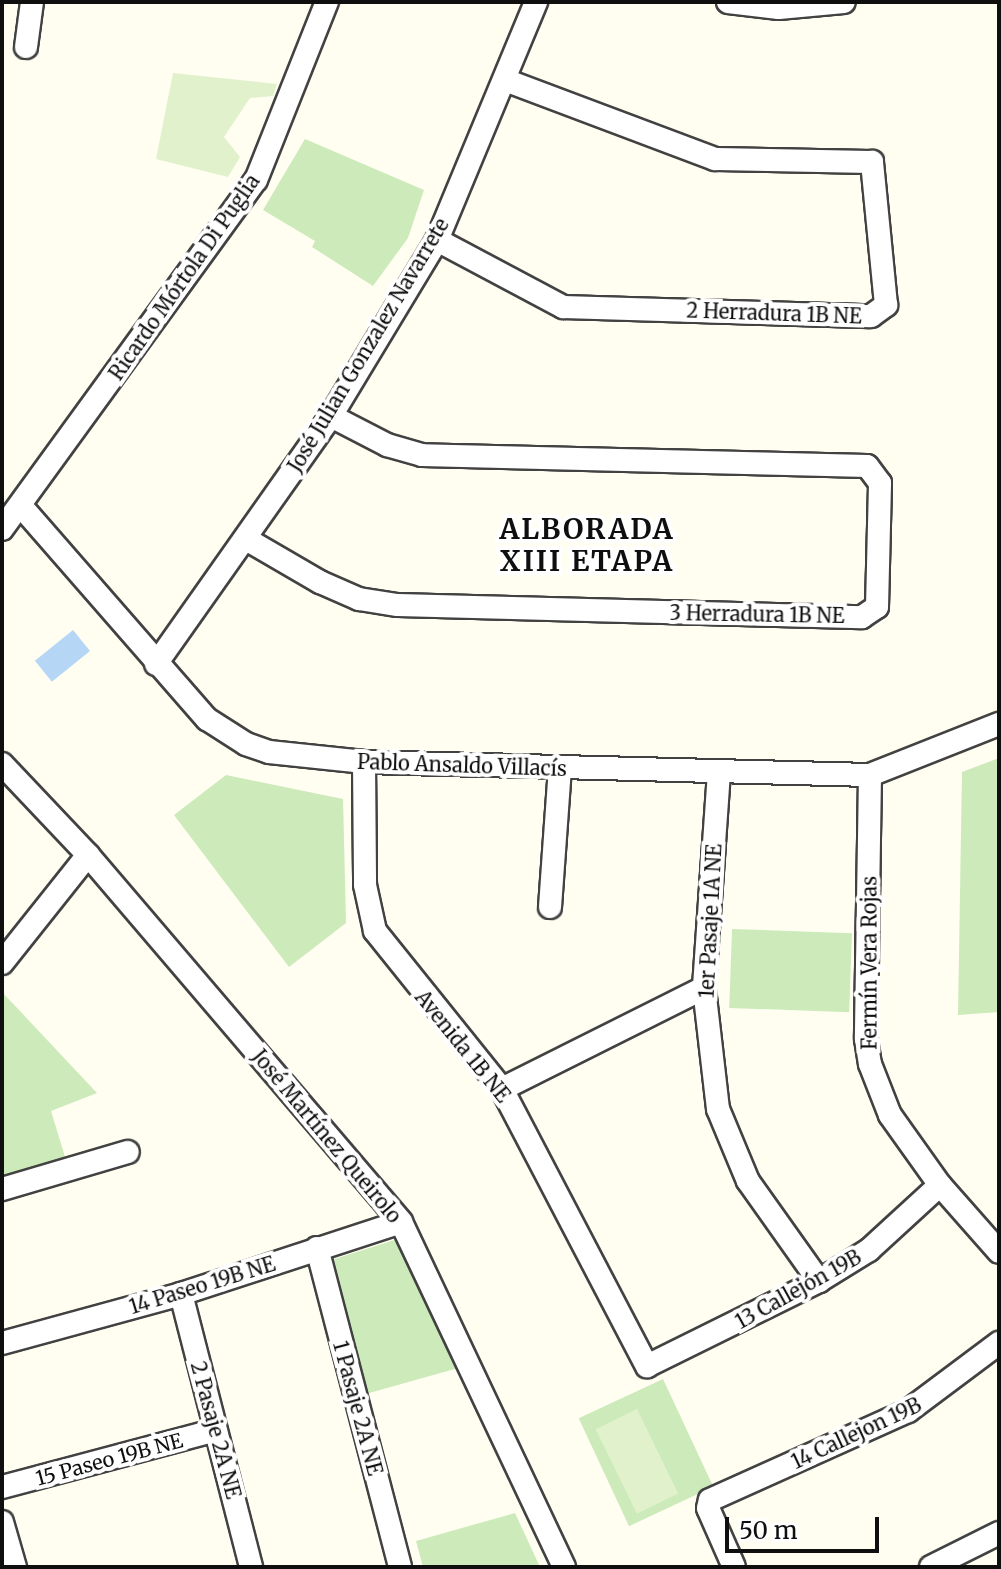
<!DOCTYPE html>
<html>
<head>
<meta charset="utf-8">
<style>
	body { margin:0 }
	#map { position:relative; width:1001px; height:1569px; overflow:hidden; background:#fffef1; font-family:Merriweather,serif }
	div>[style] { position:absolute }
	[style*='--x'] { left:calc(var(--x)*1px); top:calc(var(--y)*1px); width:calc(var(--w)*1px); rotate:calc(var(--a)*1deg) }
	.green>* { inset:0; background:#cdeabb; transform-origin:0 0 }
	.pitch>* { inset:0; background:#e0f1cc; transform-origin:0 0 }
	.water>* { inset:0; background:#b6d6f6; transform-origin:0 0 }
	.roads { filter:drop-shadow(2px 0 #424242) drop-shadow(-2px 0 #424242) drop-shadow(0 2px #424242) drop-shadow(0 -2px #424242) }
	.minor>* { height:22px; margin:-11px; padding:0 11px; transform-origin:11px; border-radius:11px; background:#fff }
	span { translate:-50% -50%; white-space:nowrap; text-align:center; line-height:1.15; -webkit-text-stroke:8px #fff; paint-order:stroke }
	.street-label { font-size:20px; color:#0f0f0f }
	.district-label { font-size:28px; color:#0f0f0f; font-weight:700; letter-spacing:2px }
	.frame { position:absolute; inset:0; border:4px solid #0f0f0f; pointer-events:none }
	.scale { position:absolute; left:725px; top:1517px; width:154px; height:36px; box-sizing:border-box; border:4px solid #0f0f0f; border-top:0; padding-left:10px; font-size:24px; line-height:28px; white-space:nowrap; color:#0f0f0f; -webkit-text-stroke:6px #fff; paint-order:stroke }
</style>
</head>
<body>
<div id="map">
	<div class="green">
		<div style="clip-path:polygon(305px 139px,424px 190px,408px 238px,373px 286px,312px 247px,315px 241px,263px 210px)"></div>
		<div style="clip-path:polygon(999px 758px,999px 1012px,958px 1015px,962px 772px)"></div>
		<div style="clip-path:polygon(226px 775px,343px 799px,346px 923px,289px 967px,174px 815px)"></div>
		<div style="left:732px;top:929px;width:120px;height:79px;rotate:2deg"></div>
		<div style="clip-path:polygon(2px 992px,97px 1093px,51px 1111px,65px 1157px,2px 1176px)"></div>
		<div style="clip-path:polygon(401px 1238px,462px 1367px,362px 1395px,328px 1261px)"></div>
		<div style="left:663px;top:1379px;width:119px;height:93px;rotate:65deg"></div>
		<div style="clip-path:polygon(515px 1513px,540px 1567px,423px 1567px,416px 1541px)"></div>
	</div>
	<div class="pitch">
		<div style="clip-path:polygon(173px 73px,277px 84px,273px 96px,250px 98px,224px 137px,240px 157px,228px 177px,156px 159px)"></div>
		<div style="left:637px;top:1409px;width:94px;height:46px;rotate:64deg"></div>
	</div>
	<div class="water">
		<div style="left:73px;top:630px;width:27px;height:49px;rotate:51deg"></div>
	</div>
	<div class="roads">
		<div class="minor">
			<div style="--x:728;--y:2;--w:51;--a:6.7"></div>
			<div style="--x:779;--y:8;--w:65;--a:-5.3"></div>
			<div style="--x:26;--y:47;--w:45;--a:-82.4"></div>
			<div style="--x:437;--y:240;--w:143;--a:28"></div>
			<div style="--x:563;--y:307;--w:308;--a:1.7"></div>
			<div style="--x:871;--y:316;--w:19;--a:-36"></div>
			<div style="--x:886;--y:305;--w:144;--a:-95.6"></div>
			<div style="--x:872;--y:162;--w:157;--a:-178.9"></div>
			<div style="--x:715;--y:159;--w:224;--a:-159.4"></div>
			<div style="--x:21;--y:506;--w:283;--a:48.9"></div>
			<div style="--x:207;--y:719;--w:46;--a:32.7"></div>
			<div style="--x:246;--y:744;--w:24;--a:19"></div>
			<div style="--x:269;--y:752;--w:96;--a:6"></div>
			<div style="--x:364;--y:762;--w:506;--a:1.47"></div>
			<div style="--x:870;--y:775;--w:139;--a:-21.6"></div>
			<div style="--x:2;--y:529;--w:432;--a:-54"></div>
			<div style="--x:256;--y:180;--w:192;--a:-68.3"></div>
			<div style="--x:246;--y:539;--w:86;--a:30.2"></div>
			<div style="--x:320;--y:582;--w:43;--a:23.6"></div>
			<div style="--x:359;--y:599;--w:39;--a:9"></div>
			<div style="--x:398;--y:605;--w:464;--a:1.5"></div>
			<div style="--x:862;--y:617;--w:18;--a:-34"></div>
			<div style="--x:877;--y:607;--w:124;--a:-88.6"></div>
			<div style="--x:880;--y:483;--w:21;--a:-127"></div>
			<div style="--x:867;--y:466;--w:445;--a:-178.6"></div>
			<div style="--x:422;--y:455;--w:36;--a:-164"></div>
			<div style="--x:387;--y:445;--w:63;--a:-152.6"></div>
			<div style="--x:156;--y:664;--w:304;--a:-54.8"></div>
			<div style="--x:331;--y:416;--w:205;--a:-58.9"></div>
			<div style="--x:437;--y:240;--w:258;--a:-67.4"></div>
			<div style="--x:364;--y:762;--w:123;--a:89.5"></div>
			<div style="--x:365;--y:885;--w:47;--a:77.7"></div>
			<div style="--x:375;--y:931;--w:203;--a:51.2"></div>
			<div style="--x:502;--y:1089;--w:313;--a:62.4"></div>
			<div style="--x:647;--y:1366;--w:192;--a:-26.3"></div>
			<div style="--x:819;--y:1281;--w:59;--a:-31.8"></div>
			<div style="--x:869;--y:1250;--w:96;--a:-42.5"></div>
			<div style="--x:2;--y:764;--w:125;--a:46.6"></div>
			<div style="--x:88;--y:855;--w:482;--a:49.5"></div>
			<div style="--x:401;--y:1222;--w:382;--a:64.7"></div>
			<div style="--x:719;--y:772;--w:217;--a:94"></div>
			<div style="--x:704;--y:988;--w:122;--a:83.4"></div>
			<div style="--x:718;--y:1109;--w:78;--a:67.4"></div>
			<div style="--x:748;--y:1181;--w:123;--a:54.6"></div>
			<div style="--x:870;--y:775;--w:264;--a:90.9"></div>
			<div style="--x:866;--y:1039;--w:25;--a:81"></div>
			<div style="--x:870;--y:1064;--w:55;--a:68.6"></div>
			<div style="--x:890;--y:1115;--w:86;--a:54.5"></div>
			<div style="--x:940;--y:1185;--w:89;--a:48.6"></div>
			<div style="--x:550;--y:907;--w:139;--a:-85.9"></div>
			<div style="--x:2;--y:963;--w:138;--a:-51.5"></div>
			<div style="--x:502;--y:1089;--w:226;--a:-26.6"></div>
			<div style="--x:2;--y:1189;--w:131;--a:-16.4"></div>
			<div style="--x:317;--y:1248;--w:330;--a:75.4"></div>
			<div style="--x:181;--y:1294;--w:282;--a:75.6"></div>
			<div style="--x:2;--y:1343;--w:186;--a:-15.3"></div>
			<div style="--x:181;--y:1294;--w:231;--a:-18.1"></div>
			<div style="--x:2;--y:1487;--w:221;--a:-14.9"></div>
			<div style="--x:2;--y:1522;--w:47;--a:73.9"></div>
			<div style="--x:734;--y:1567;--w:64;--a:-113.8"></div>
			<div style="--x:708;--y:1508;--w:8;--a:-76"></div>
			<div style="--x:710;--y:1500;--w:217;--a:-24.2"></div>
			<div style="--x:908;--y:1411;--w:114;--a:-36.8"></div>
			<div style="--x:931;--y:1567;--w:76;--a:-26.6"></div>
		</div>
	</div>
	<div class="street-label">
		<span style="left:184px;top:277px;rotate:-55deg">Ricardo Mórtola Di Puglia</span>
		<span style="left:774px;top:313px;rotate:2deg">2 Herradura 1B NE</span>
		<span style="left:368px;top:345px;rotate:-59deg">José Julian Gonzalez Navarrete</span>
		<span style="left:757px;top:614px;rotate:1deg">3 Herradura 1B NE</span>
		<span style="left:462px;top:765px;rotate:2deg">Pablo Ansaldo Villacís</span>
		<span style="left:710px;top:921px;rotate:-87deg">1er Pasaje 1A NE</span>
		<span style="left:869px;top:963px;rotate:-90deg">Fermín Vera Rojas</span>
		<span style="left:463px;top:1046px;rotate:51deg">Avenida 1B NE</span>
		<span style="left:327px;top:1136px;rotate:50deg">José Martínez Queirolo</span>
		<span style="left:202px;top:1285px;rotate:-17deg">14 Paseo 19B NE</span>
		<span style="left:798px;top:1289px;rotate:-29deg">13 Callejón 19B</span>
		<span style="left:358px;top:1408px;rotate:75deg">1 Pasaje 2A NE</span>
		<span style="left:216px;top:1430px;rotate:75deg">2 Pasaje 2A NE</span>
		<span style="left:856px;top:1433px;rotate:-25deg">14 Callejon 19B</span>
		<span style="left:109px;top:1459px;rotate:-15deg">15 Paseo 19B NE</span>
	</div>
	<div class="district-label">
		<span style="left:587px;top:545px">ALBORADA<br>XIII ETAPA</span>
	</div>
	<div class="frame"></div>
	<div class="scale">50 m</div>
</div>
</body>
</html>
